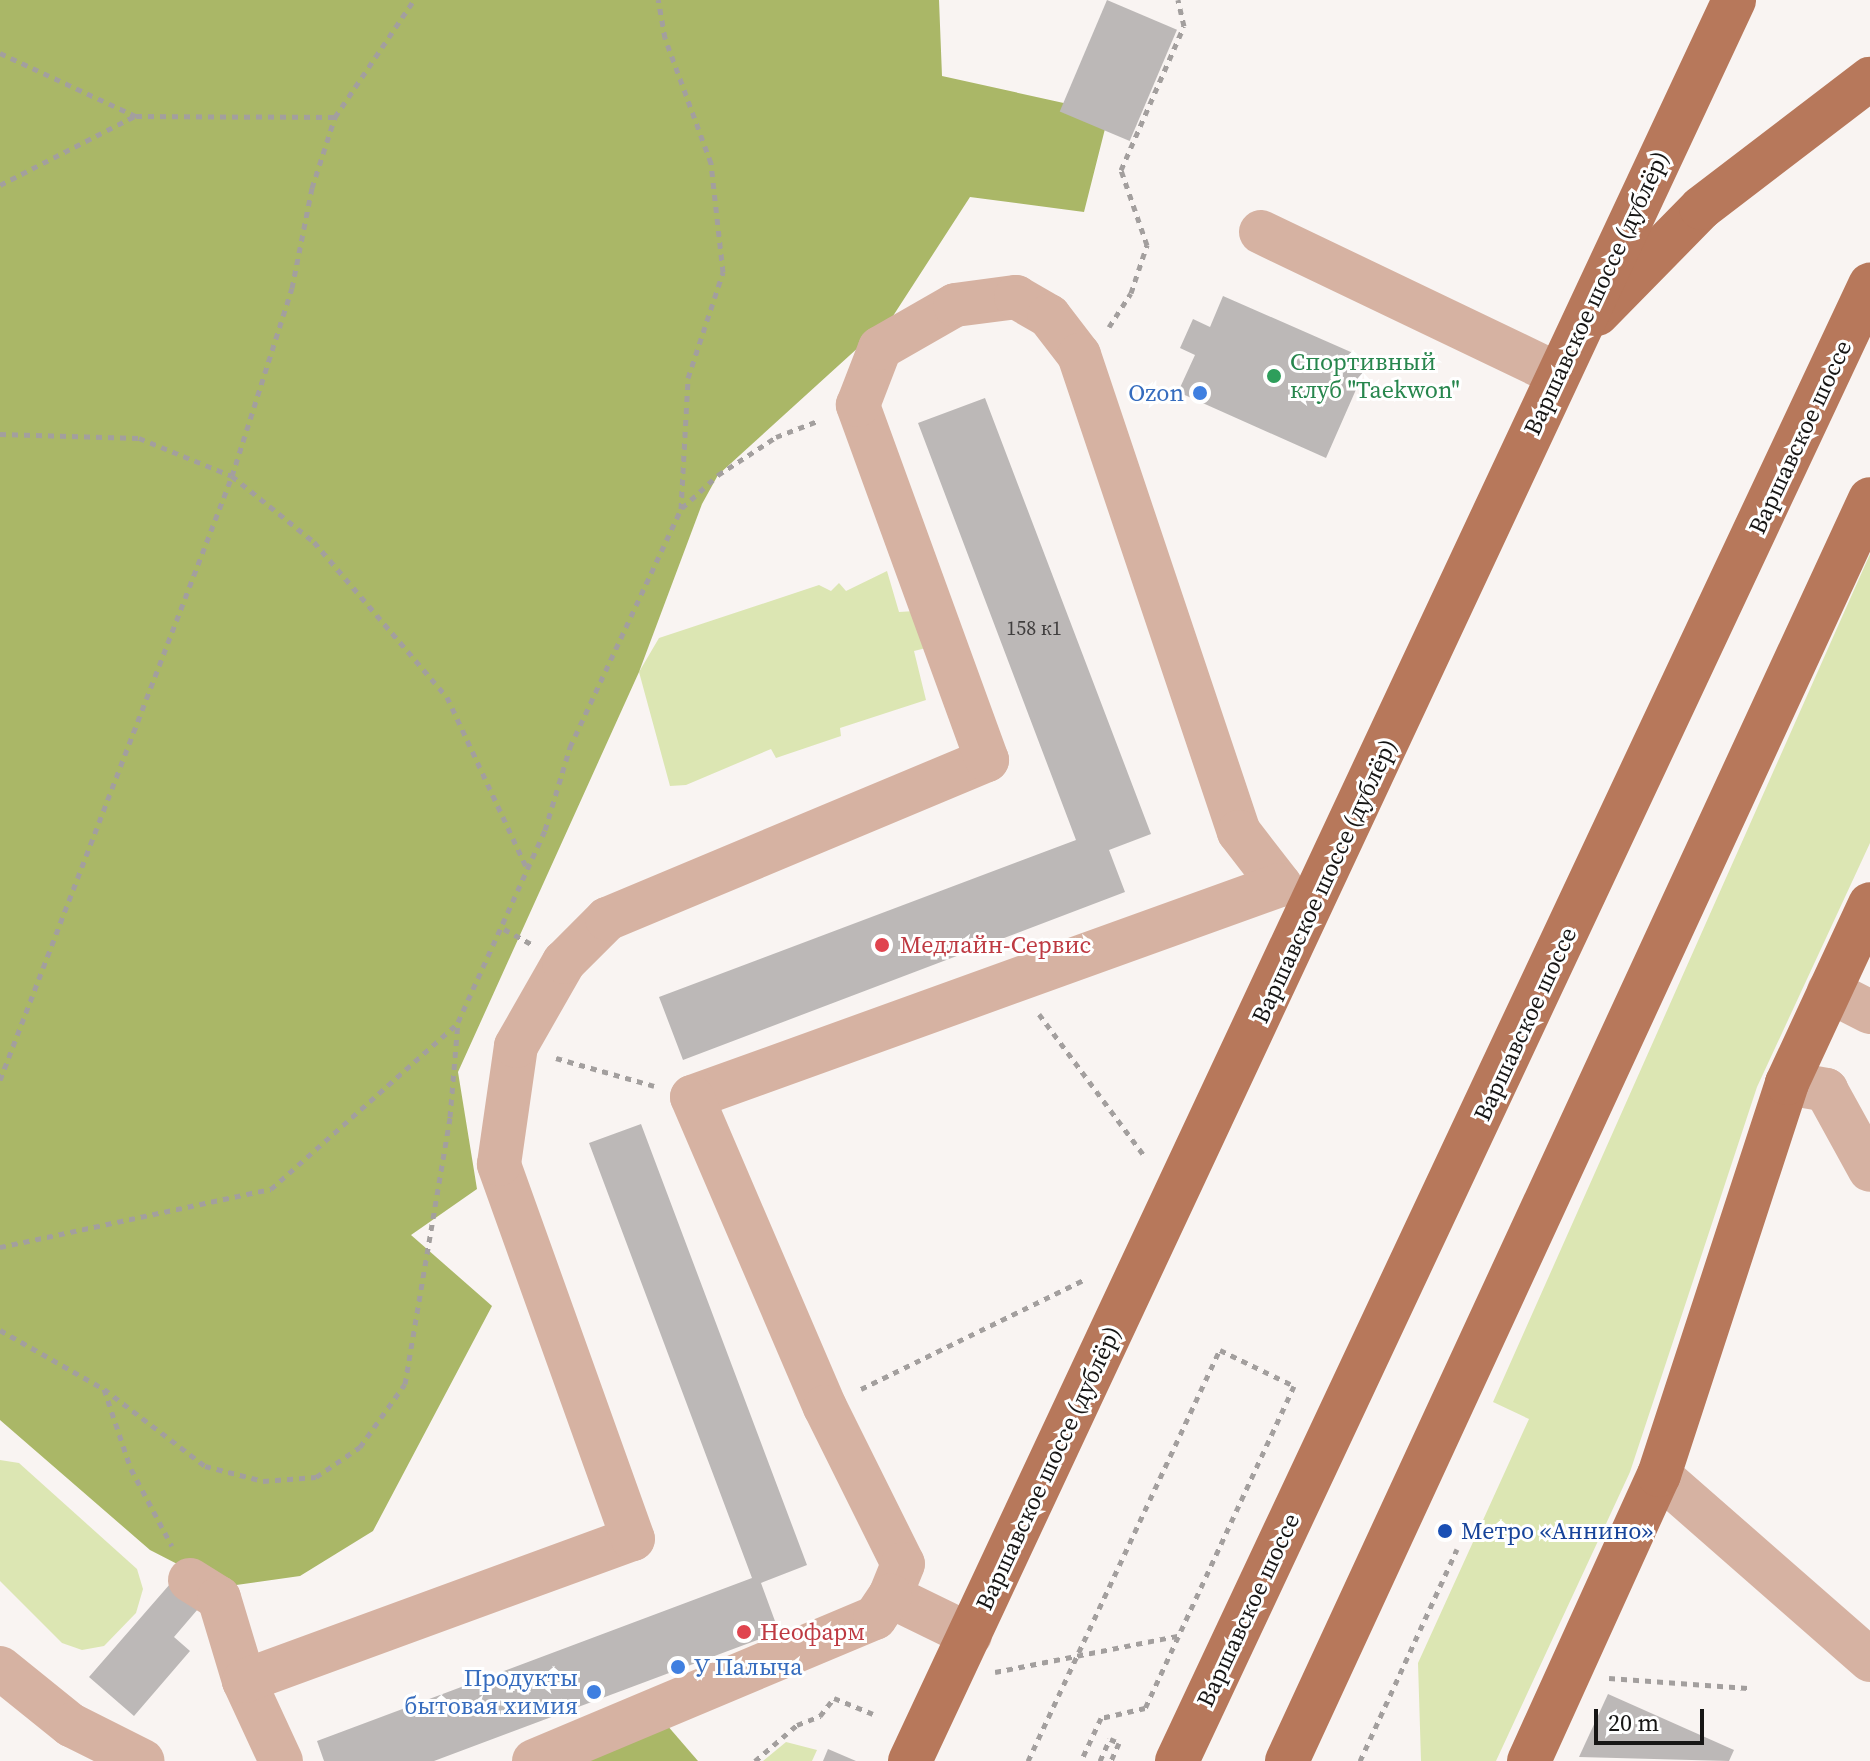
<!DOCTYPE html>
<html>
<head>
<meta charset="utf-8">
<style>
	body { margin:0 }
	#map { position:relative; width:1870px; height:1761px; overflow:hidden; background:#f9f4f2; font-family:"Source Serif 4",serif }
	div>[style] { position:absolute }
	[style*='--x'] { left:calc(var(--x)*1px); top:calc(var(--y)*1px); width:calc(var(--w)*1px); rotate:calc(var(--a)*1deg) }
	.green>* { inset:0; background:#dce6b3 }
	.forest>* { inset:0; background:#aab767 }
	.building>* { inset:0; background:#bcb8b7; transform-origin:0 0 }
	.path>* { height:5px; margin-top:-2.5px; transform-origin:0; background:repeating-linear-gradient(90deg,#a39f9e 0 6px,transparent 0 12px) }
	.minor>* { height:44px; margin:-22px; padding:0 22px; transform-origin:22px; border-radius:22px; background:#d6b2a2 }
	.major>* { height:44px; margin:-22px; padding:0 22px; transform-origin:22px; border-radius:22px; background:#b7785b }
	.dots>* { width:22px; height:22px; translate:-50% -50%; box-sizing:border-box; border:4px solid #fff; border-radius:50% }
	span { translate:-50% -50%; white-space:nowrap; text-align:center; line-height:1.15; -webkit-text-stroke:6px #fff; paint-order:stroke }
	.number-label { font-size:20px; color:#403e3e }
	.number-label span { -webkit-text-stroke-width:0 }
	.street-label { font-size:24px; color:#171615 }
	.leisure-label { font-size:24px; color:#27864d }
	.left { translate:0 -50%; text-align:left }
	.shop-label { font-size:24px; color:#366cbe }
	.right { translate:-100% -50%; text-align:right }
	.health-label { font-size:24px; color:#be3a42 }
	.transit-label { font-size:24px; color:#164399 }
	.scale { position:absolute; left:1594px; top:1709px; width:110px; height:36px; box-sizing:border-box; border:4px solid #171615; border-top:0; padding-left:10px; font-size:24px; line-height:28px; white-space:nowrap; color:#171615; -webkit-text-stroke:6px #fff; paint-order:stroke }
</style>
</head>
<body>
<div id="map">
	<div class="green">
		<div style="clip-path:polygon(1870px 554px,1870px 843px,1757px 1087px,1630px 1472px,1496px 1761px,1421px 1761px,1418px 1663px,1529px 1419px,1493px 1402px)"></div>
		<div style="clip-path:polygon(887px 571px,899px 612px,915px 611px,926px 648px,914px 651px,926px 700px,840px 728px,841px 736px,776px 758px,771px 749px,686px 785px,670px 786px,639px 672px,659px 638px,819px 585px,831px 591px,839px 583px,846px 591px)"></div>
		<div style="clip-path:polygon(0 1460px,19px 1463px,137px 1569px,143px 1589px,136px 1613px,104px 1646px,82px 1650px,62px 1643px,0 1581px)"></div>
		<div style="clip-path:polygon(786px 1742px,817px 1750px,812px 1761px,763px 1761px)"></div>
	</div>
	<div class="forest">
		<div style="clip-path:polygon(0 0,939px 0,942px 76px,1109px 113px,1084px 212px,970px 197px,893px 316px,718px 475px,702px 504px,639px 672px,458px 1072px,477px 1189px,411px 1235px,492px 1306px,373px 1531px,300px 1576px,222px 1587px,150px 1550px,0 1420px)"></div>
		<div style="clip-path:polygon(660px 1717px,698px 1761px,553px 1761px)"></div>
	</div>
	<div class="building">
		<div style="left:1107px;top:0;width:76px;height:121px;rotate:23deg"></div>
		<div style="clip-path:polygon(1223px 296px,1369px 360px,1326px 458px,1178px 392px,1195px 355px,1180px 348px,1193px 319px,1210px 327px)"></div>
		<div style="clip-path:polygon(985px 398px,1151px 834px,1109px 850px,1125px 892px,683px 1060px,659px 997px,1076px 840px,918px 423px)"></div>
		<div style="clip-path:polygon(641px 1124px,807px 1565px,761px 1583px,779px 1632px,434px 1761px,324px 1761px,317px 1741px,752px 1578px,589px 1143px)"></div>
		<div style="clip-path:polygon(170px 1584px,198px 1609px,174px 1637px,190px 1651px,134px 1716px,89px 1677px)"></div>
		<div style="clip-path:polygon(1608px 1694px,1734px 1750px,1729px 1761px,1579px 1757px)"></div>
		<div style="clip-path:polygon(828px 1749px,856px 1761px,823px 1761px)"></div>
	</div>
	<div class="path">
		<div style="--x:0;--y:53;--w:150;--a:24.9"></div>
		<div style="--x:136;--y:116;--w:199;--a:0.3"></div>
		<div style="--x:335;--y:117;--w:141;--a:-56"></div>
		<div style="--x:0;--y:185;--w:152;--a:-27.1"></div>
		<div style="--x:1109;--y:327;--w:40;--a:-57.1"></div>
		<div style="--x:1131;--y:293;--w:51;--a:-71.6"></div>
		<div style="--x:1147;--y:245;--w:79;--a:-109.1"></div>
		<div style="--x:1121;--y:170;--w:157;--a:-66.4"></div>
		<div style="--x:1184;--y:26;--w:27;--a:-103"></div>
		<div style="--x:0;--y:434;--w:139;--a:1.6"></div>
		<div style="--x:139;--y:438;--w:100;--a:22.2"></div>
		<div style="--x:232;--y:476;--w:105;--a:38.8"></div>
		<div style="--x:314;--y:542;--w:204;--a:49.4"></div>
		<div style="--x:447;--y:697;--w:192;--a:65"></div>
		<div style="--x:682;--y:508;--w:49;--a:-42.5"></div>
		<div style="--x:718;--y:475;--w:69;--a:-33.2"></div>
		<div style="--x:776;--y:437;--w:47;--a:-21.1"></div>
		<div style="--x:504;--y:929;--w:31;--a:29"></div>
		<div style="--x:1039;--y:1014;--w:179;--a:53.4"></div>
		<div style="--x:556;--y:1058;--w:102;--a:15.9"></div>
		<div style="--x:0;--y:1080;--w:647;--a:-68.99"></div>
		<div style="--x:232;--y:476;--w:197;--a:-72.3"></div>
		<div style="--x:292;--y:288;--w:102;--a:-78.7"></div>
		<div style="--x:312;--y:188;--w:75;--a:-72.1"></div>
		<div style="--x:0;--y:1247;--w:277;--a:-12.1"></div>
		<div style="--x:271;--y:1189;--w:250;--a:-41.6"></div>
		<div style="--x:0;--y:1330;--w:120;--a:29.6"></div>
		<div style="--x:104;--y:1389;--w:84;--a:71.4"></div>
		<div style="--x:131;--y:1469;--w:87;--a:62"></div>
		<div style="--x:104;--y:1389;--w:127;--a:37.3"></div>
		<div style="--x:205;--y:1466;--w:60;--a:14.5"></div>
		<div style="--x:263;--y:1481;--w:53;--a:-4.3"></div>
		<div style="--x:316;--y:1477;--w:53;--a:-34.3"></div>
		<div style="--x:360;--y:1447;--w:77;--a:-54.5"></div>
		<div style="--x:405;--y:1384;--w:271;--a:-80.4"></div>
		<div style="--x:450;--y:1117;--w:95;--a:-85.2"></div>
		<div style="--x:458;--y:1022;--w:211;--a:-65.6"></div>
		<div style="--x:545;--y:830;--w:87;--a:-73.2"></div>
		<div style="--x:570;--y:747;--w:263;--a:-65"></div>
		<div style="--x:681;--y:509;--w:131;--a:-86.9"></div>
		<div style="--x:688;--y:378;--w:112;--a:-71.7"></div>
		<div style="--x:723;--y:272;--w:110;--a:-96.3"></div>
		<div style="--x:711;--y:163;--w:133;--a:-110.2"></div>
		<div style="--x:665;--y:38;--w:39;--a:-100"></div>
		<div style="--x:861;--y:1389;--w:250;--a:-26.1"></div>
		<div style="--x:995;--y:1672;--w:186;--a:-11.2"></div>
		<div style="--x:1609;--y:1678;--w:139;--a:4.1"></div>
		<div style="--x:755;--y:1761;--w:55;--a:-40.6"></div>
		<div style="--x:797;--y:1725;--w:25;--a:-21"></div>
		<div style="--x:820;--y:1716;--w:23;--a:-52"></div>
		<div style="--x:834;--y:1698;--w:42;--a:22.3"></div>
		<div style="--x:1028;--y:1761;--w:454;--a:-65"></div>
		<div style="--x:1220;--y:1350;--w:82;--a:25.9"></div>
		<div style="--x:1294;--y:1386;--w:355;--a:114.8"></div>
		<div style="--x:1145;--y:1708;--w:45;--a:167.2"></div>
		<div style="--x:1101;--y:1718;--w:47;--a:114.9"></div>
		<div style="--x:1100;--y:1761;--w:24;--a:-66"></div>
		<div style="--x:1110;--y:1739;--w:10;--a:24"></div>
		<div style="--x:1119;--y:1743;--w:20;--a:114"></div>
		<div style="--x:1360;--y:1761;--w:233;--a:-65.4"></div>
	</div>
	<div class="minor">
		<div style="--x:1261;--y:232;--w:328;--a:25.6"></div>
		<div style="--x:1829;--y:991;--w:46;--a:27.1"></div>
		<div style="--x:1787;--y:1083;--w:40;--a:10"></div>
		<div style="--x:1826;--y:1090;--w:91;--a:61.2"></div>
		<div style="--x:1659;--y:1475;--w:281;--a:41.2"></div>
		<div style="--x:190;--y:1580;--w:34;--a:32"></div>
		<div style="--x:219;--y:1598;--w:87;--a:73.2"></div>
		<div style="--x:244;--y:1681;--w:88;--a:65.2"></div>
		<div style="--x:0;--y:1668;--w:91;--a:38.8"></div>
		<div style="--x:71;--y:1725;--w:80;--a:26.6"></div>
		<div style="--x:244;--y:1681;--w:414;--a:-20.1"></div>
		<div style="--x:633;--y:1539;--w:398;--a:-109.7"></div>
		<div style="--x:499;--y:1164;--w:119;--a:-81.8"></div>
		<div style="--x:516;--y:1046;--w:97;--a:-60.3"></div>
		<div style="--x:564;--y:962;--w:61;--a:-45"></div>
		<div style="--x:607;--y:919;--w:412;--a:-22.7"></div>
		<div style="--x:987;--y:760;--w:378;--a:-110"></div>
		<div style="--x:858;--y:405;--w:61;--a:-68.9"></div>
		<div style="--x:880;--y:348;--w:86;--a:-29.8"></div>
		<div style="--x:955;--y:305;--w:62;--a:-7.5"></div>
		<div style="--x:1016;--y:297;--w:38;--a:30"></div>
		<div style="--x:1049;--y:316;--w:49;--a:52.4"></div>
		<div style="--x:1079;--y:355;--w:503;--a:71.46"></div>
		<div style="--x:1239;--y:832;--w:67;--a:52.3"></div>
		<div style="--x:1280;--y:885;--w:625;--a:160.17"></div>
		<div style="--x:692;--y:1097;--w:337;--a:66.8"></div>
		<div style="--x:825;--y:1407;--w:175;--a:63.6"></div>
		<div style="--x:903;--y:1564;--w:35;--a:112"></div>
		<div style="--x:890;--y:1596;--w:89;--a:26"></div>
		<div style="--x:534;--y:1761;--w:370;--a:-22.8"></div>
		<div style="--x:875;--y:1618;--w:27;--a:-56"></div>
	</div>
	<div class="major">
		<div style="--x:1597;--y:314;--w:148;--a:-45.5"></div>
		<div style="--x:1701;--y:208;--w:213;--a:-37.4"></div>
		<div style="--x:910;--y:1761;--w:1944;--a:-64.92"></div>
		<div style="--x:1177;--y:1761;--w:1631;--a:-64.85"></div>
		<div style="--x:1287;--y:1761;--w:1390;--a:-65.2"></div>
		<div style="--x:1529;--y:1761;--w:314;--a:-65.6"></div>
		<div style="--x:1659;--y:1475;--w:412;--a:-71.9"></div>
		<div style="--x:1787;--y:1083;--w:197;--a:-65.1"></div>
	</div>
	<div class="dots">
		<div style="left:1274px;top:376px;background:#2e9e5b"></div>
		<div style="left:1200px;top:393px;background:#3f7fe0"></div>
		<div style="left:882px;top:945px;background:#e0444e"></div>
		<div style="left:1445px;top:1531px;background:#1a4fb4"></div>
		<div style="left:744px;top:1632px;background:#e0444e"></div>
		<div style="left:678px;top:1667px;background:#3f7fe0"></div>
		<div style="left:594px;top:1692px;background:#3f7fe0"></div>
	</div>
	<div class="number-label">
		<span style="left:1034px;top:628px">158 к1</span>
	</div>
	<div class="street-label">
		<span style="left:1596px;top:293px;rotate:-65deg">Варшавское шоссе (дублёр)</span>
		<span style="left:1800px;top:437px;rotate:-65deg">Варшавское шоссе</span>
		<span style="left:1324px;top:881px;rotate:-65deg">Варшавское шоссе (дублёр)</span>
		<span style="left:1525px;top:1024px;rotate:-65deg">Варшавское шоссе</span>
		<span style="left:1048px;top:1468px;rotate:-65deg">Варшавское шоссе (дублёр)</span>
		<span style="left:1248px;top:1610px;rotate:-65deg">Варшавское шоссе</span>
	</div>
	<div class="leisure-label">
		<span class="left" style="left:1290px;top:376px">Спортивный<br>клуб "Taekwon"</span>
	</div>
	<div class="shop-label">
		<span class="right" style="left:1184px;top:393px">Ozon</span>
		<span class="left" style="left:694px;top:1667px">У Палыча</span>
		<span class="right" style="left:578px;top:1692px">Продукты<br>бытовая химия</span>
	</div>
	<div class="health-label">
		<span class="left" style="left:900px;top:945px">Медлайн-Сервис</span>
		<span class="left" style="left:760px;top:1632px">Неофарм</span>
	</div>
	<div class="transit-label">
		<span class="left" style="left:1461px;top:1531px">Метро «Аннино»</span>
	</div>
	<div class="scale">20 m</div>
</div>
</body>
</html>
